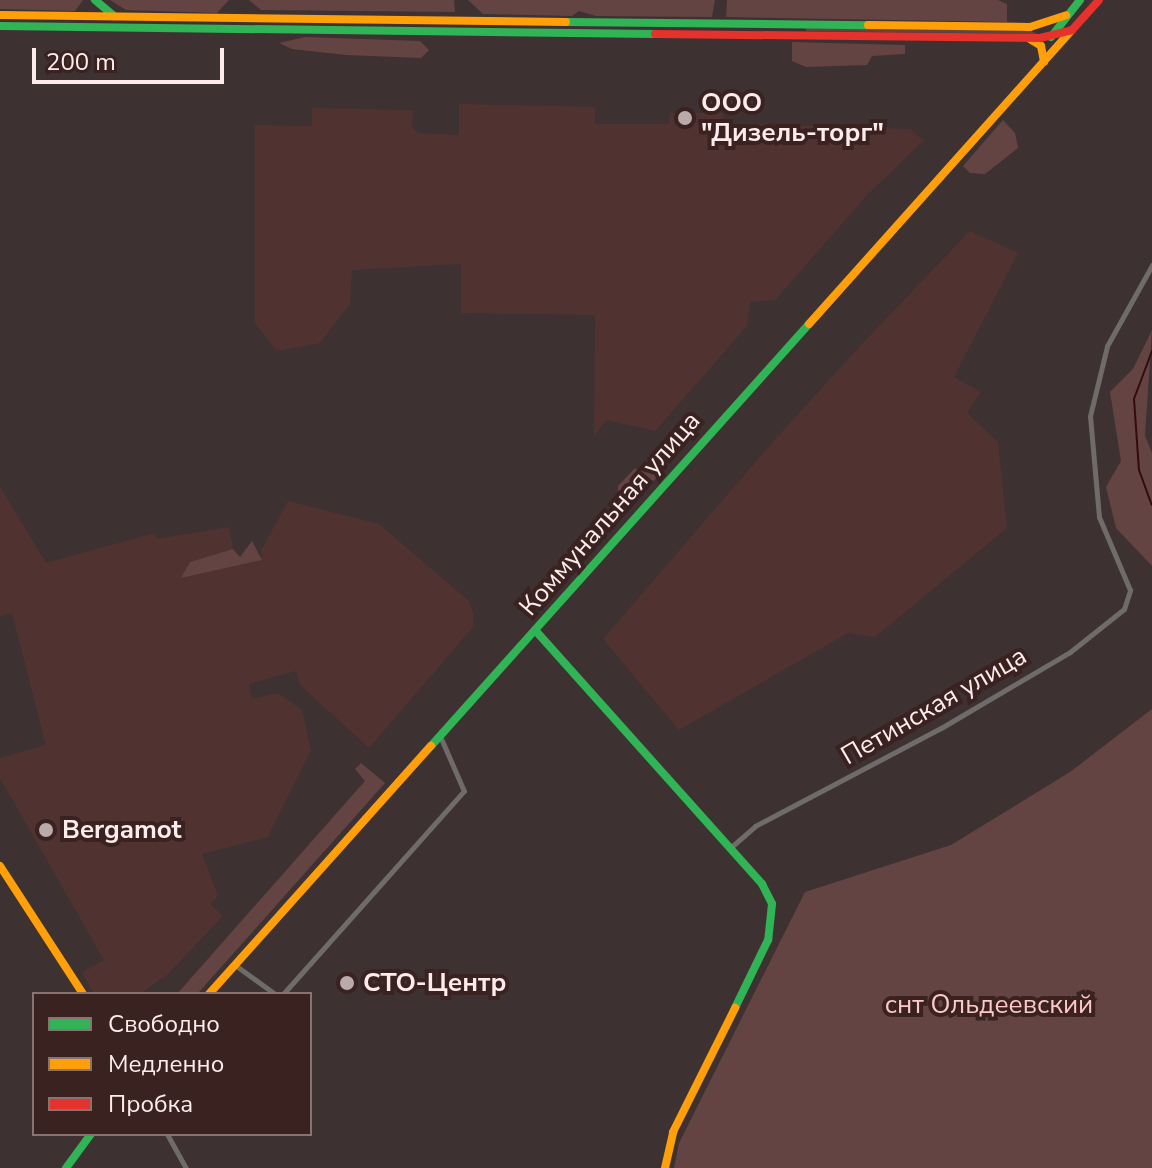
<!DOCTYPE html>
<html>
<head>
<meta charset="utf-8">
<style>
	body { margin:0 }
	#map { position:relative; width:1152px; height:1168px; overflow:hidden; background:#3e3131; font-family:"Nunito Sans",sans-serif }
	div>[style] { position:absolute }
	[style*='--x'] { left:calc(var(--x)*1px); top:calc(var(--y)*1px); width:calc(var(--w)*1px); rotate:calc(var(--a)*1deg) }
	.built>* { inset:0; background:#503331 }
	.green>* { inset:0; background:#634442 }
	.stream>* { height:2px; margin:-1px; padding:0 1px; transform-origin:1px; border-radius:1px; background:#350b0e }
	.street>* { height:5px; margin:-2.5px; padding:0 2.5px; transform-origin:2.5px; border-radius:2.5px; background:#706b6b }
	.fast>* { height:8px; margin:-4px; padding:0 4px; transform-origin:4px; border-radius:4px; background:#30b455 }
	.slow>* { height:8px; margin:-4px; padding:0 4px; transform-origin:4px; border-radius:4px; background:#ff9f0a }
	.jam>* { height:8px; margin:-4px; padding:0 4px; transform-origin:4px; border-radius:4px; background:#e5322d }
	.dots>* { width:22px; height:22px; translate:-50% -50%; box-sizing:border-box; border:4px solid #3a2221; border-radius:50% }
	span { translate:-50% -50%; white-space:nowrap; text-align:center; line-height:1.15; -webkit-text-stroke:8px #3a2221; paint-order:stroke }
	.poi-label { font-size:26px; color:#fdeceb; font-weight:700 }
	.left { translate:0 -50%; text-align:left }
	.street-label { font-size:26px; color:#fdeceb }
	.park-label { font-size:26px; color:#fdc8c5 }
	.legend { position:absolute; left:32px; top:992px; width:280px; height:144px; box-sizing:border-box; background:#3a2221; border:2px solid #887372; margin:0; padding:10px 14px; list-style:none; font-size:24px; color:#fdeceb }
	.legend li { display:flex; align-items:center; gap:16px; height:40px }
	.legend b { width:40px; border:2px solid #887372 }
	.scale { position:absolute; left:32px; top:48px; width:192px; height:36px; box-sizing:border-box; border:4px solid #fdeceb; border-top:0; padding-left:10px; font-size:24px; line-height:28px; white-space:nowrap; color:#fdeceb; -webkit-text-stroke:6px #3a2221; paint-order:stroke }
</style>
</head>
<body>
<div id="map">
	<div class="built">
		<div style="clip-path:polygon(459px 104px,595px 107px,595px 124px,669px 124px,670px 113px,723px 113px,723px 123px,911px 129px,923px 141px,868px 194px,775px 300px,750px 302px,747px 326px,655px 431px,607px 420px,594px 436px,595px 315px,461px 313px,461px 264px,352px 270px,350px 304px,320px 343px,277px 351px,255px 323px,255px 125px,312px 126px,312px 108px,413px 110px,412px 127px,418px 133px,459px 135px)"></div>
		<div style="clip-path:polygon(970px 231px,1018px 253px,954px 377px,981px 392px,967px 413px,998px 442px,1007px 528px,875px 637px,848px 633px,679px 730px,603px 639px,779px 435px,783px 438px,780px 434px,860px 346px)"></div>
		<div style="clip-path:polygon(0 487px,46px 563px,155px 533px,156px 539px,229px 527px,233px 549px,190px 562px,182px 578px,262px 560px,261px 551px,288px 501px,379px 524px,468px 600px,473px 613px,473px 627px,369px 748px,300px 685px,296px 671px,249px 684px,252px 699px,278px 693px,302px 710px,311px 751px,268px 837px,202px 854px,218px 896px,210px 904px,223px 916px,167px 975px,139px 994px,94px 994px,82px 973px,104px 960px,0 778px,0 758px,46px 745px,12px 613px,0 616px)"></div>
	</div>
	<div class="green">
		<div style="clip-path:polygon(0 0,83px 0,75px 11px,0 9px)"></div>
		<div style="clip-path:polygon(110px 0,229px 0,217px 13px,126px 10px)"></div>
		<div style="clip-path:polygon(249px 0,454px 0,455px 12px,261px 10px)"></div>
		<div style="clip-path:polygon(468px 0,715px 0,712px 17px,596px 16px,579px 11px,572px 16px,483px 14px)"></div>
		<div style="clip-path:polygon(727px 0,998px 0,1007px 4px,1007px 22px,726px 17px)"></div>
		<div style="clip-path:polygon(806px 28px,1029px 30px,1037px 34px,806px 31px)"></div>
		<div style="clip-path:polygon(305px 37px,420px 41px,429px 50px,421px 58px,346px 55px,292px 49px,279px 43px)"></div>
		<div style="clip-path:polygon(792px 42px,905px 45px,905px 54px,872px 56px,867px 65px,806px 67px,792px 61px)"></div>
		<div style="clip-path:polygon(1003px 120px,1015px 133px,1018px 148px,985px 174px,970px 173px,963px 166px)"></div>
		<div style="clip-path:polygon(1152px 330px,1145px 436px,1152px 453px,1152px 566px,1116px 528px,1106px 487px,1121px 461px,1110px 392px,1133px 369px)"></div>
		<div style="clip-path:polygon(634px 469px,649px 468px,659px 475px,624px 512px,618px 508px,618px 486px)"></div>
		<div style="clip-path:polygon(252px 541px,262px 560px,181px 578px,190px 562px,233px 549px,240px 557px)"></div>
		<div style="clip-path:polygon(1152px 709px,1152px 1168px,674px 1168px,679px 1143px,805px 892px,951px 845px,1070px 772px)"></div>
		<div style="clip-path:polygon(361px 763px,385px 783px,199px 992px,177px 994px,365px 781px,355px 769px)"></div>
	</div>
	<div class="stream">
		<div style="--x:1152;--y:351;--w:51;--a:110.6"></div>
		<div style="--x:1134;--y:399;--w:71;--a:86"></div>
		<div style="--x:1139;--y:470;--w:37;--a:70"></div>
	</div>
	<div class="street">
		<div style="--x:730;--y:848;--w:33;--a:-41"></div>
		<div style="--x:755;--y:826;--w:210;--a:-27.8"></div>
		<div style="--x:941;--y:728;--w:150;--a:-30.5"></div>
		<div style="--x:1070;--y:652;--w:69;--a:-38.5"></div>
		<div style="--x:1124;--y:609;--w:20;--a:-72"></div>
		<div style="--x:1130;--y:590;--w:79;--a:-113"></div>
		<div style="--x:1099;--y:517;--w:101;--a:-95.1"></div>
		<div style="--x:1090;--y:416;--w:72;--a:-76.3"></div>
		<div style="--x:1107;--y:346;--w:93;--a:-60.9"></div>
		<div style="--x:235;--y:965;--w:49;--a:35.9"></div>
		<div style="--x:283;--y:994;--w:272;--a:-48.3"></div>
		<div style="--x:464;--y:791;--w:60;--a:-113.6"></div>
		<div style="--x:167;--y:1134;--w:39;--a:61"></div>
	</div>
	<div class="fast">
		<div style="--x:95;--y:0;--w:25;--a:40"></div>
		<div style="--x:566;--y:22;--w:302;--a:0.6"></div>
		<div style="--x:0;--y:26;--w:655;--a:0.7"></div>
		<div style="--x:1051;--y:37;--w:47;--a:-51.9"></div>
		<div style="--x:535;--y:630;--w:341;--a:48.2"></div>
		<div style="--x:762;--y:884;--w:22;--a:63"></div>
		<div style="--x:772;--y:904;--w:36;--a:96"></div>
		<div style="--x:768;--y:940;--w:76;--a:115.9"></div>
		<div style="--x:431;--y:746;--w:567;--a:-48.15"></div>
		<div style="--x:66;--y:1168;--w:42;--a:-53.7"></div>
	</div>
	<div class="slow">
		<div style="--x:0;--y:15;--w:566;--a:0.71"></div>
		<div style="--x:868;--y:25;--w:162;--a:0.7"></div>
		<div style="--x:1030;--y:27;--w:38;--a:-18"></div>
		<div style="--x:1030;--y:39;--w:13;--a:32"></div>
		<div style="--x:1041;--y:46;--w:16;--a:79"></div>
		<div style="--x:809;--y:324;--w:394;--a:-48.2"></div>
		<div style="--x:0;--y:866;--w:153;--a:57"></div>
		<div style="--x:209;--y:994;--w:333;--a:-48.2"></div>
		<div style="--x:665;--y:1168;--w:37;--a:-77"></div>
		<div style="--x:673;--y:1132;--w:139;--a:-63.4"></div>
	</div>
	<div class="jam">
		<div style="--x:655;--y:34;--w:385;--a:0.6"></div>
		<div style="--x:1040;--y:38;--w:33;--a:-14"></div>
		<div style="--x:1072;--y:30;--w:40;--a:-48"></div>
	</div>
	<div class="dots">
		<div style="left:685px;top:118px;background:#baabaa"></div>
		<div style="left:46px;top:830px;background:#baabaa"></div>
		<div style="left:347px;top:983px;background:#baabaa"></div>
	</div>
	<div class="poi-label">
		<span class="left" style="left:701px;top:118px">ООО<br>"Дизель-торг"</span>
		<span class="left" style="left:62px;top:830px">Bergamot</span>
		<span class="left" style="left:363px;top:983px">СТО-Центр</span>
	</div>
	<div class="street-label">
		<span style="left:610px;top:514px;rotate:-49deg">Коммунальная улица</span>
		<span style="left:934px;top:706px;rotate:-30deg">Петинская улица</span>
	</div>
	<div class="park-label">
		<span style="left:989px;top:1005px">снт Ольдеевский</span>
	</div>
	<ul class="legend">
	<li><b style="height:10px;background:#30b455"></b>Свободно</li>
	<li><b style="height:10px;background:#ff9f0a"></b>Медленно</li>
	<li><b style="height:10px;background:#e5322d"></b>Пробка</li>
	</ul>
	<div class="scale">200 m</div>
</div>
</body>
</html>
